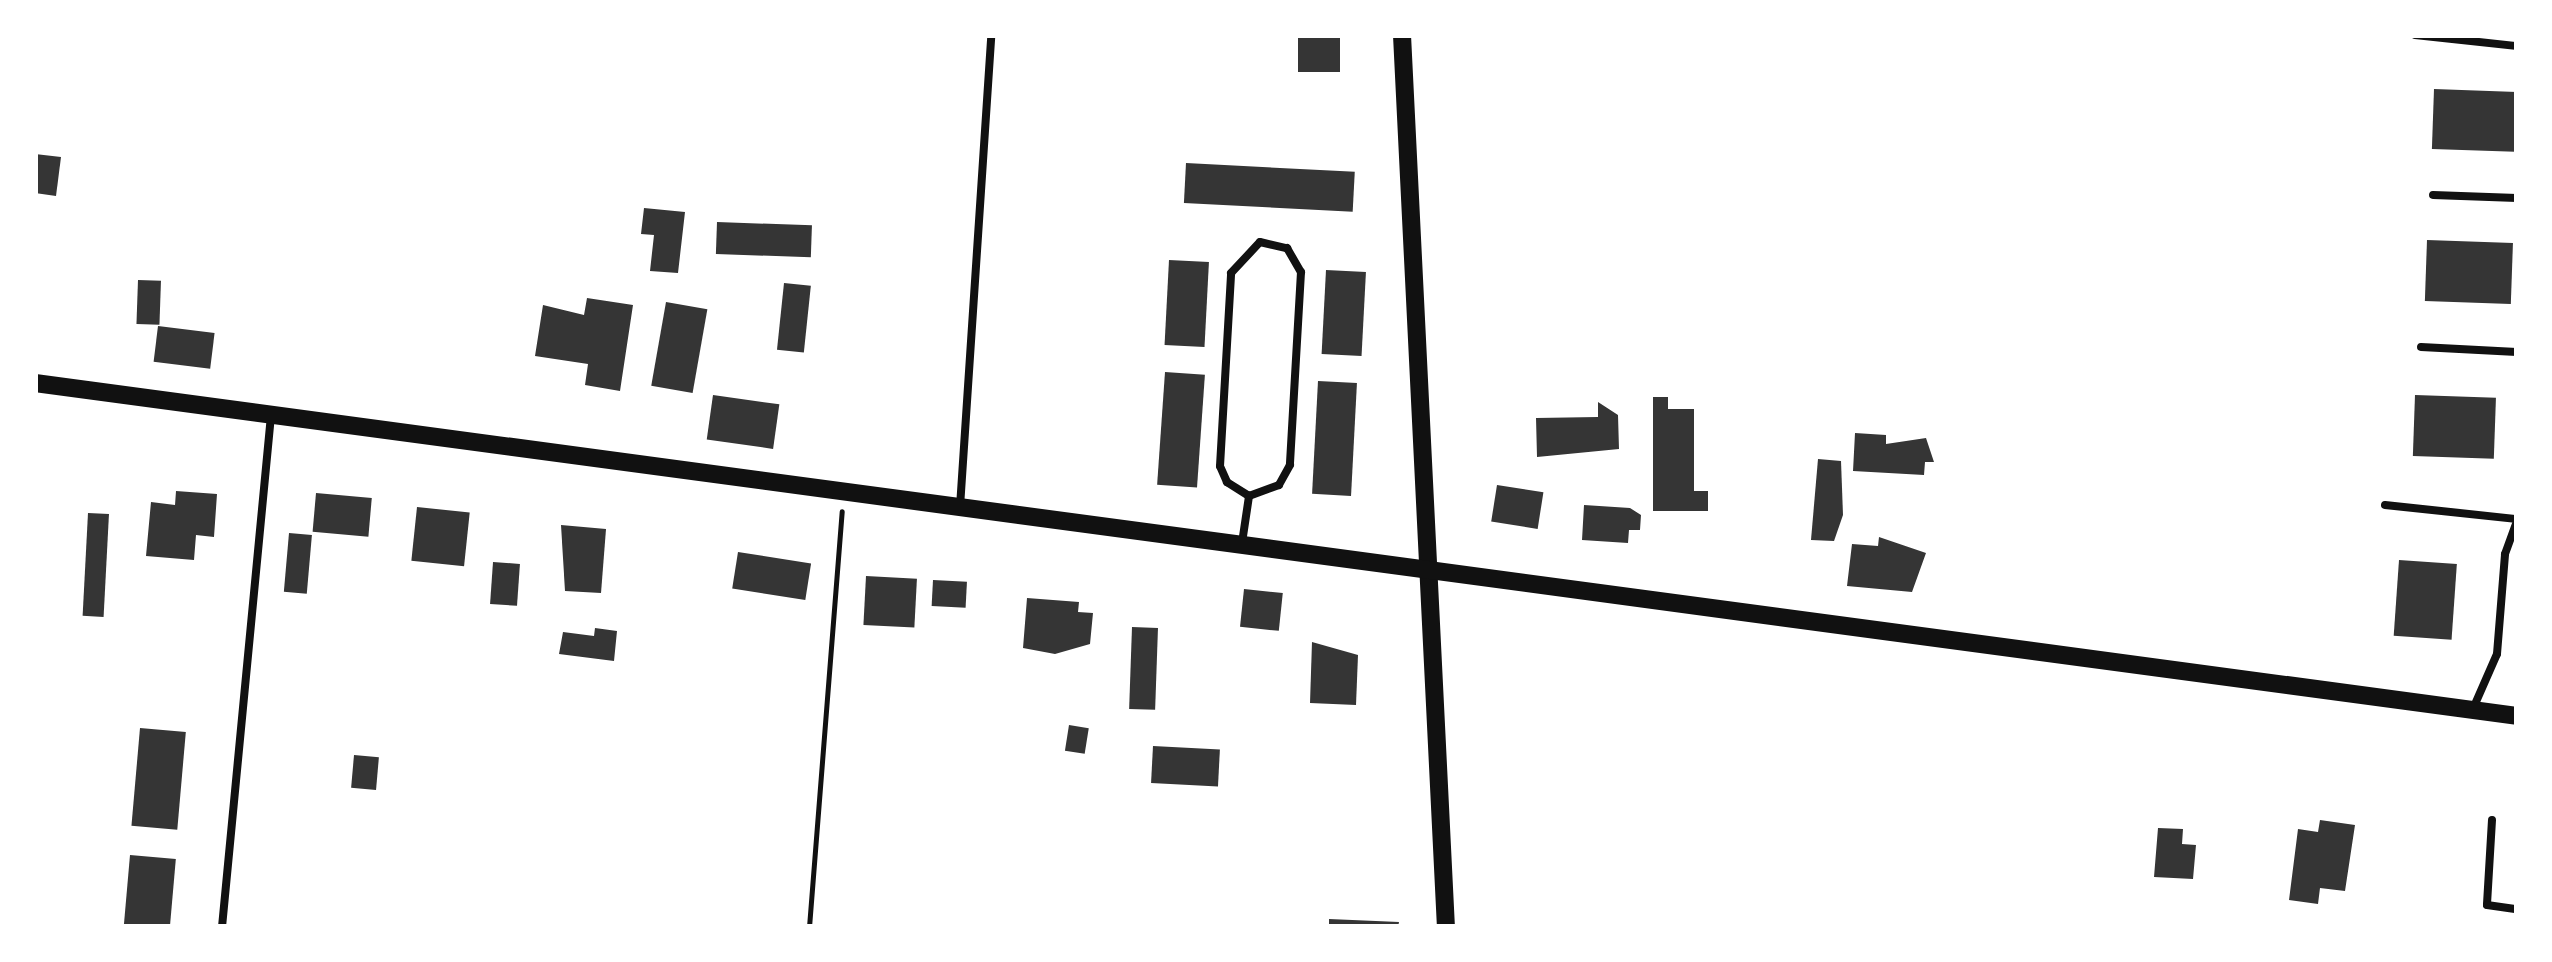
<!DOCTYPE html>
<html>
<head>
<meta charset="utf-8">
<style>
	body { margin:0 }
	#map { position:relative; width:2552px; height:962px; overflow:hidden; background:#fff; font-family:"Source Sans 3",sans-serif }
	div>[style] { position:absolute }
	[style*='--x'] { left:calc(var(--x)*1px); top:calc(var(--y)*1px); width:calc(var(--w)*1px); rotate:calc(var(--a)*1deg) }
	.building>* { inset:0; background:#353535; transform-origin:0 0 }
	.path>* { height:5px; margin:-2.5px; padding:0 2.5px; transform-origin:2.5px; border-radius:2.5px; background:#111 }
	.service>* { height:8px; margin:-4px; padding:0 4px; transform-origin:4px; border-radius:4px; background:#111 }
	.tertiary>* { height:18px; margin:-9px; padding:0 9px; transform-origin:9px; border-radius:9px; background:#111 }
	span { translate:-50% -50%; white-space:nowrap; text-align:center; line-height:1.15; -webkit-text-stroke:9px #fff; paint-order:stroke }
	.frame { position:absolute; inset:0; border:38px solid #fff; pointer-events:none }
</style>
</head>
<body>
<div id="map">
	<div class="building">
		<div style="left:1298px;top:35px;width:42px;height:37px"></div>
		<div style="left:2434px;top:89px;width:83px;height:60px;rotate:2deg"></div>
		<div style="clip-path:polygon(35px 154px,61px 157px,56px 196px,35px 193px)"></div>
		<div style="left:1186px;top:163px;width:169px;height:40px;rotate:3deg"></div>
		<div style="clip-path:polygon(644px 208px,685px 212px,678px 273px,650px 271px,654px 235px,641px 234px)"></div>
		<div style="left:717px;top:222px;width:95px;height:32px;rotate:2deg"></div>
		<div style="left:2427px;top:240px;width:86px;height:61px;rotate:2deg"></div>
		<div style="left:1169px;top:260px;width:40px;height:85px;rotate:3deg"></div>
		<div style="left:1326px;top:270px;width:40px;height:84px;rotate:3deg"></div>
		<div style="left:138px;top:280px;width:23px;height:44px;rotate:2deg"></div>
		<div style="left:784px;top:283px;width:27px;height:67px;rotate:6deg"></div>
		<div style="clip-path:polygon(587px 298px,633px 305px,620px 391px,585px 385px,588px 364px,535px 356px,543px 305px,584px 315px)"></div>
		<div style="left:666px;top:302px;width:42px;height:85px;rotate:10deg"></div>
		<div style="left:158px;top:326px;width:57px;height:36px;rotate:7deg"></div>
		<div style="left:1165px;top:372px;width:40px;height:113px;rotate:4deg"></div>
		<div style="left:1318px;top:381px;width:39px;height:113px;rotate:3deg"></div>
		<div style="left:713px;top:395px;width:67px;height:45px;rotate:8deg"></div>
		<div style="left:2415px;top:395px;width:81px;height:61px;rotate:2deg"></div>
		<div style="clip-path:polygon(1653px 397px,1668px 397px,1668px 409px,1694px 409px,1694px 491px,1708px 491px,1708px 511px,1653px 511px)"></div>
		<div style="clip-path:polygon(1598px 402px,1618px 415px,1619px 449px,1537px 457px,1536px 418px,1598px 417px)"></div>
		<div style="clip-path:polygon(1855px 433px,1886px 435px,1886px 444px,1926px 438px,1934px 462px,1925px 462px,1924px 475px,1853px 471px)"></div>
		<div style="clip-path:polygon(1818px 459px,1841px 461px,1843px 515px,1834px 541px,1811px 540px)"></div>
		<div style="left:1497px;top:485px;width:47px;height:37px;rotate:9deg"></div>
		<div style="clip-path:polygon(176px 491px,217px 494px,214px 537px,196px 535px,194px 560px,146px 556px,151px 502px,175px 505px)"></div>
		<div style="left:316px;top:493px;width:56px;height:39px;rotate:5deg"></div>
		<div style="clip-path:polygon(1584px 505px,1630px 508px,1641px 515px,1640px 530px,1629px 530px,1628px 543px,1582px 540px)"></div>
		<div style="left:417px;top:507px;width:53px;height:54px;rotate:6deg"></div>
		<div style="left:88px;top:513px;width:21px;height:103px;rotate:3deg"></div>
		<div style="clip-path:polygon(561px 525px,606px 529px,601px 593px,565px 591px)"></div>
		<div style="left:289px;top:533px;width:23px;height:59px;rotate:5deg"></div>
		<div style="clip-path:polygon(1879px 537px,1926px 553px,1912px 592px,1847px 586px,1852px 544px,1878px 546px)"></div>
		<div style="left:738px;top:552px;width:74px;height:37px;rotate:9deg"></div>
		<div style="left:2399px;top:560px;width:58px;height:76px;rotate:4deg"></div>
		<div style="left:493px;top:562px;width:27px;height:42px;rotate:4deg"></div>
		<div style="left:866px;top:576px;width:51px;height:49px;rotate:3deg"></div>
		<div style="left:933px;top:580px;width:34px;height:26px;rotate:3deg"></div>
		<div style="left:1244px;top:589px;width:39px;height:38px;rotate:6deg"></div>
		<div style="clip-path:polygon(1027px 598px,1079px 602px,1078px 612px,1093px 613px,1090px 644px,1055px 654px,1023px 648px)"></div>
		<div style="left:1132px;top:627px;width:26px;height:82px;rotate:2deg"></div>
		<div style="clip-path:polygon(595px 628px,617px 631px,614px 661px,559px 654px,563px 632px,594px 636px)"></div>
		<div style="clip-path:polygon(1312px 642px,1358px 655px,1356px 705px,1310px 703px)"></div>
		<div style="left:1069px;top:725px;width:20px;height:26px;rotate:9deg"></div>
		<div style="left:140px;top:728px;width:46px;height:98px;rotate:5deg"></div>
		<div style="left:1153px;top:746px;width:67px;height:37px;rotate:3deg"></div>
		<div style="left:354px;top:755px;width:25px;height:33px;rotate:5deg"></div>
		<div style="clip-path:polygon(2320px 820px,2355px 825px,2345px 891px,2320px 888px,2318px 904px,2289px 900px,2298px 829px,2318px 832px)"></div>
		<div style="clip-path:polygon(2158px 828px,2183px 829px,2182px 844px,2196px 845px,2193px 879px,2154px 877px)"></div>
		<div style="left:130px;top:855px;width:46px;height:72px;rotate:5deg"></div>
		<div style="clip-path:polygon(1329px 919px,1399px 922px,1398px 927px,1329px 927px)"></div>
	</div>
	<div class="path">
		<div style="--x:809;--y:927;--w:417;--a:-85.5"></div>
	</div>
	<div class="service">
		<div style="--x:2415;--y:35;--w:103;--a:6.2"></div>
		<div style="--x:2433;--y:195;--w:84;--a:2"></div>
		<div style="--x:1260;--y:242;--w:28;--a:13"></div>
		<div style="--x:1287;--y:248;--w:28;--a:60"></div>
		<div style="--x:1301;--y:272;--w:193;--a:93.3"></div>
		<div style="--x:1290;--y:465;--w:23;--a:119"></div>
		<div style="--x:1279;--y:485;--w:32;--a:160"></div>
		<div style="--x:1249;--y:496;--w:26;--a:-148"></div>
		<div style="--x:1227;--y:482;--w:17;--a:-114"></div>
		<div style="--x:1220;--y:466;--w:193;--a:-86.7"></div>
		<div style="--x:1231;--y:273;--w:42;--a:-46.9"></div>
		<div style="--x:2421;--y:347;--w:96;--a:3"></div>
		<div style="--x:2385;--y:505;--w:133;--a:6.1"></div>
		<div style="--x:960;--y:507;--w:473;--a:-86.2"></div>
		<div style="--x:1242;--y:543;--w:48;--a:-81.5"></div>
		<div style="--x:2472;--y:711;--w:62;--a:-66.3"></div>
		<div style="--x:2497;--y:654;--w:100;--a:-85.4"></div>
		<div style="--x:2505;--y:554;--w:35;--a:-70"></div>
		<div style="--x:2492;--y:820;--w:85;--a:93.4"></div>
		<div style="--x:2487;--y:905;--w:30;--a:8"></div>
		<div style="--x:222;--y:927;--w:514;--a:-84.53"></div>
	</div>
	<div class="tertiary">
		<div style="--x:1402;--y:35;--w:893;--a:87.18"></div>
		<div style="--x:35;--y:383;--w:2504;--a:7.64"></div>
	</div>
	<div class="frame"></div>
</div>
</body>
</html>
